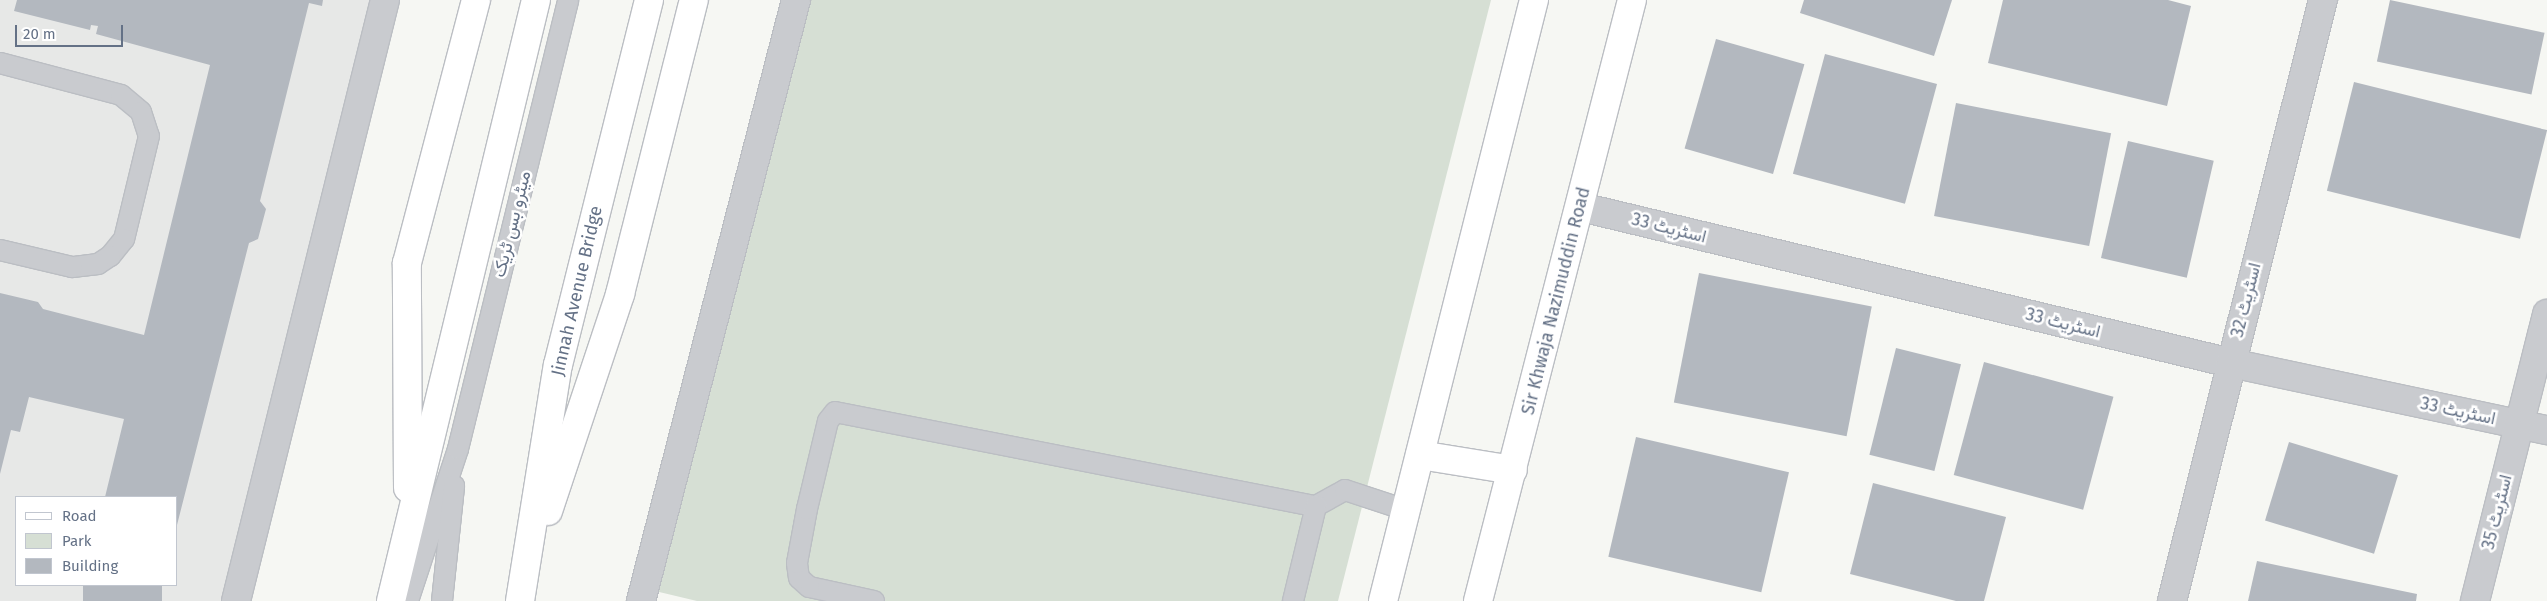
<!DOCTYPE html>
<html>
<head>
<meta charset="utf-8">
<style>
	body { margin:0 }
	#map { position:relative; width:2547px; height:601px; overflow:hidden; background:#f6f7f3; font-family:"Fira Sans",Vazirmatn,sans-serif }
	div>[style] { position:absolute }
	[style*='--x'] { left:calc(var(--x)*1px); top:calc(var(--y)*1px); width:calc(var(--w)*1px); rotate:calc(var(--a)*1deg) }
	.built>* { inset:0; background:#e7e8e7 }
	.green>* { inset:0; background:#d6dfd4 }
	.building>* { inset:0; background:#b3b8bf; transform-origin:0 0 }
	.roads { filter:drop-shadow(1px 0 #bbbec3) drop-shadow(-1px 0 #bbbec3) drop-shadow(0 1px #bbbec3) drop-shadow(0 -1px #bbbec3) }
	.lane>* { height:20px; margin:-10px; padding:0 10px; transform-origin:10px; border-radius:10px; background:#c9cbcf }
	.street>* { height:28px; margin:-14px; padding:0 14px; transform-origin:14px; border-radius:14px; background:#c9cbcf }
	.secondary>* { height:28px; margin:-14px; padding:0 14px; transform-origin:14px; border-radius:14px; background:#fff }
	.primary>* { height:28px; margin:-14px; padding:0 14px; transform-origin:14px; border-radius:14px; background:#fff }
	span { translate:-50% -50%; white-space:nowrap; text-align:center; line-height:1.15; -webkit-text-stroke:5px #fff; paint-order:stroke }
	.street-label { font-size:18px; color:#647186 }
	.legend { position:absolute; left:15px; top:496px; width:162px; height:90px; box-sizing:border-box; background:#fff; border:1px solid #c1c6cf; margin:0; padding:6px 9px; list-style:none; font-size:15px; color:#647186 }
	.legend li { display:flex; align-items:center; gap:10px; height:25px }
	.legend b { width:25px; border:1px solid #c1c6cf }
	.scale { position:absolute; left:15px; top:25px; width:108px; height:22px; box-sizing:border-box; border:2px solid #647186; border-top:0; padding-left:6px; font-size:15px; line-height:18px; white-space:nowrap; color:#647186; -webkit-text-stroke:4px #fff; paint-order:stroke }
</style>
</head>
<body>
<div id="map">
	<div class="built">
		<div style="clip-path:polygon(evenodd,0 0,385px 0,236px 601px,0 601px,0 0,16px 497px,176px 497px,176px 585px,16px 585px,16px 497px)"></div>
	</div>
	<div class="green">
		<div style="clip-path:polygon(788px 0,1491px 0,1338px 601px,697px 601px,655px 591px)"></div>
	</div>
	<div class="building">
		<div style="clip-path:polygon(17px 0,323px 0,322px 6px,309px 3px,260px 201px,266px 209px,258px 239px,249px 243px,177px 525px,176px 497px,105px 497px,124px 419px,29px 397px,20px 432px,11px 430px,0 474px,0 293px,38px 302px,43px 309px,144px 335px,210px 65px,96px 34px,98px 26px,91px 25px,90px 30px,14px 11px)"></div>
		<div style="clip-path:polygon(1804px 0,1952px 0,1934px 56px,1800px 13px)"></div>
		<div style="clip-path:polygon(2003px 0,2168px 0,2191px 6px,2167px 106px,1988px 63px)"></div>
		<div style="left:2390px;top:0;width:158px;height:63px;rotate:12deg"></div>
		<div style="left:1716px;top:39px;width:92px;height:114px;rotate:16deg"></div>
		<div style="left:1825px;top:54px;width:116px;height:124px;rotate:15deg"></div>
		<div style="left:2354px;top:82px;width:199px;height:112px;rotate:14deg"></div>
		<div style="left:1956px;top:103px;width:158px;height:115px;rotate:11deg"></div>
		<div style="left:2128px;top:141px;width:88px;height:120px;rotate:13deg"></div>
		<div style="left:1699px;top:273px;width:176px;height:132px;rotate:11deg"></div>
		<div style="left:1896px;top:348px;width:67px;height:110px;rotate:14deg"></div>
		<div style="left:1984px;top:362px;width:134px;height:117px;rotate:15deg"></div>
		<div style="left:1636px;top:437px;width:157px;height:123px;rotate:13deg"></div>
		<div style="left:2289px;top:442px;width:114px;height:82px;rotate:17deg"></div>
		<div style="clip-path:polygon(1873px 483px,2006px 517px,1984px 601px,1956px 601px,1850px 574px)"></div>
		<div style="clip-path:polygon(2257px 561px,2417px 594px,2416px 601px,2248px 601px)"></div>
		<div style="left:83px;top:585px;width:79px;height:16px"></div>
	</div>
	<div class="roads">
		<div class="lane">
			<div style="--x:0;--y:63;--w:125;--a:14.8"></div>
			<div style="--x:121;--y:95;--w:26;--a:40"></div>
			<div style="--x:141;--y:112;--w:25;--a:72"></div>
			<div style="--x:149;--y:136;--w:106;--a:103.6"></div>
			<div style="--x:124;--y:239;--w:22;--a:129"></div>
			<div style="--x:110;--y:256;--w:14;--a:146"></div>
			<div style="--x:98;--y:264;--w:26;--a:173"></div>
			<div style="--x:72;--y:267;--w:74;--a:-166.7"></div>
			<div style="--x:408;--y:601;--w:160;--a:-71.8"></div>
			<div style="--x:458;--y:449;--w:462;--a:-76.2"></div>
			<div style="--x:442;--y:601;--w:116;--a:-84"></div>
			<div style="--x:874;--y:601;--w:66;--a:-167.8"></div>
			<div style="--x:809;--y:587;--w:13;--a:-138"></div>
			<div style="--x:799;--y:578;--w:15;--a:-98"></div>
			<div style="--x:797;--y:563;--w:55;--a:-79.5"></div>
			<div style="--x:807;--y:509;--w:90;--a:-76.6"></div>
			<div style="--x:828;--y:421;--w:11;--a:-52"></div>
			<div style="--x:835;--y:412;--w:490;--a:11.1"></div>
			<div style="--x:1316;--y:506;--w:33;--a:-29"></div>
			<div style="--x:1345;--y:490;--w:64;--a:18.2"></div>
			<div style="--x:1293;--y:601;--w:98;--a:-76.4"></div>
		</div>
		<div class="street">
			<div style="--x:1581;--y:207;--w:668;--a:13.5"></div>
			<div style="--x:2231;--y:363;--w:323;--a:12"></div>
			<div style="--x:236;--y:601;--w:619;--a:-76.08"></div>
			<div style="--x:641;--y:601;--w:621;--a:-75.54"></div>
			<div style="--x:2172;--y:601;--w:620;--a:-75.9"></div>
			<div style="--x:2475;--y:601;--w:296;--a:-75.9"></div>
		</div>
		<div class="secondary">
			<div style="--x:1420;--y:455;--w:94;--a:9.2"></div>
			<div style="--x:1383;--y:601;--w:620;--a:-75.9"></div>
			<div style="--x:1478;--y:601;--w:620;--a:-75.63"></div>
		</div>
		<div class="primary">
			<div style="--x:408;--y:488;--w:225;--a:-90.3"></div>
			<div style="--x:407;--y:263;--w:272;--a:-75.3"></div>
			<div style="--x:548;--y:511;--w:229;--a:-71.6"></div>
			<div style="--x:620;--y:294;--w:303;--a:-75.9"></div>
			<div style="--x:391;--y:601;--w:618;--a:-76.44"></div>
			<div style="--x:520;--y:601;--w:239;--a:-80.9"></div>
			<div style="--x:558;--y:365;--w:376;--a:-76"></div>
		</div>
	</div>
	<div class="street-label">
		<span style="left:512px;top:224px;rotate:-76deg">میٹرو بس ٹریک</span>
		<span style="left:1669px;top:228px;rotate:14deg">اسٹریٹ 33</span>
		<span style="left:577px;top:291px;rotate:-77deg">Jinnah Avenue Bridge</span>
		<span style="left:2246px;top:300px;rotate:-76deg">اسٹریٹ 32</span>
		<span style="left:1556px;top:301px;rotate:-76deg">Sir Khwaja Nazimuddin Road</span>
		<span style="left:2063px;top:323px;rotate:14deg">اسٹریٹ 33</span>
		<span style="left:2458px;top:411px;rotate:12deg">اسٹریٹ 33</span>
		<span style="left:2497px;top:512px;rotate:-76deg">اسٹریٹ 35</span>
	</div>
	<ul class="legend">
	<li><b style="height:6px;background:#fff"></b>Road</li>
	<li><b style="height:14px;background:#d6dfd4"></b>Park</li>
	<li><b style="height:14px;background:#b3b8bf"></b>Building</li>
	</ul>
	<div class="scale">20 m</div>
</div>
</body>
</html>
